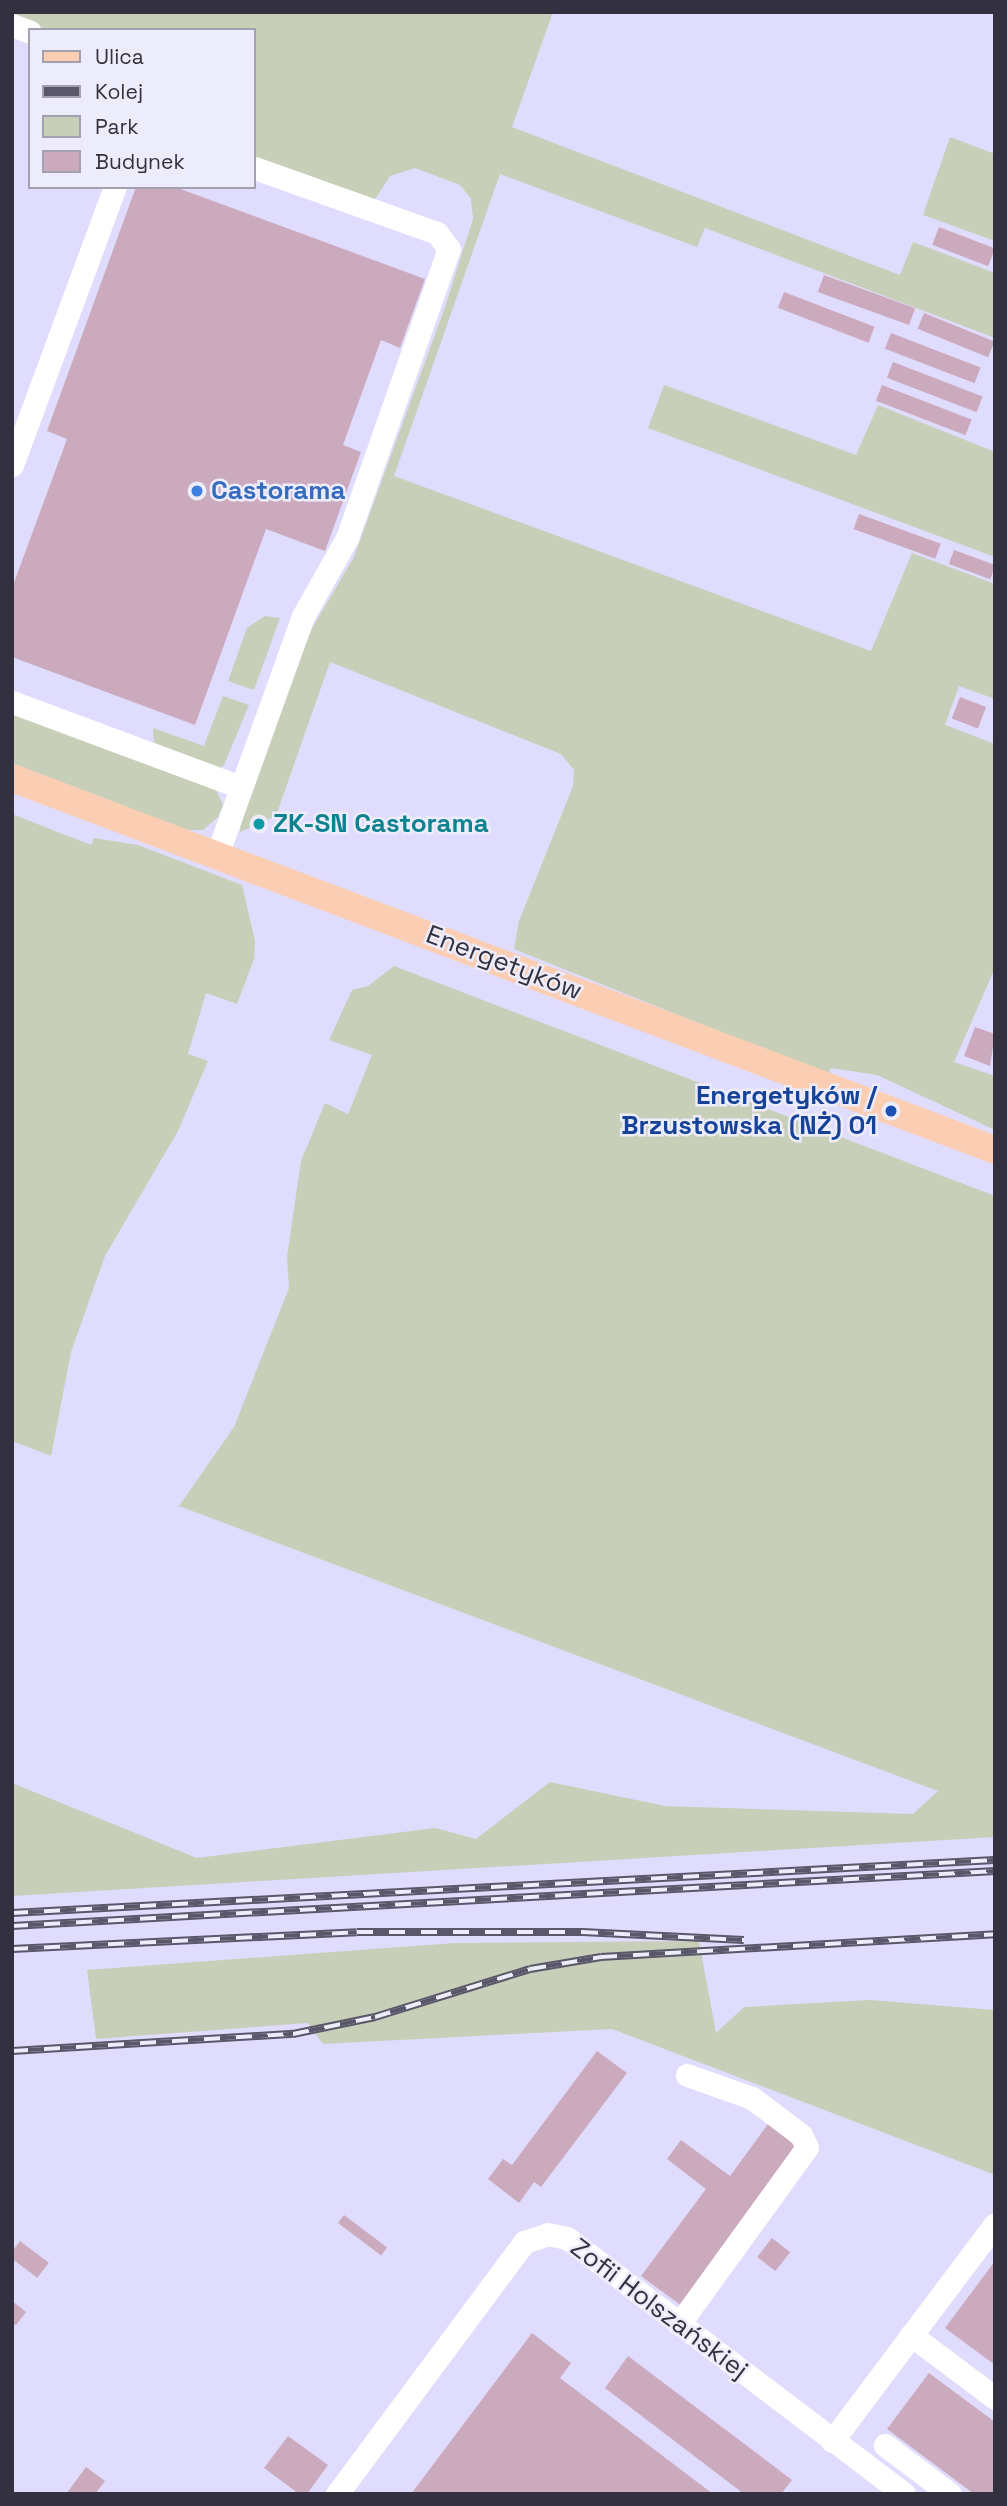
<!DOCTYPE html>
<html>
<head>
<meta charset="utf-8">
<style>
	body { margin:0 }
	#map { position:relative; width:1007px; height:2506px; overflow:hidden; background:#e0dcfe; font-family:"Space Grotesk",sans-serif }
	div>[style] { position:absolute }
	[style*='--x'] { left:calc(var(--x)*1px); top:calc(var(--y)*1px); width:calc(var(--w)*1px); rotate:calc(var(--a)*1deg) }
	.green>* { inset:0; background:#c8cfb9 }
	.building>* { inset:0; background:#cbaabe; transform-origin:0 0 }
	.minor>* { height:23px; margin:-11.5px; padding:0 11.5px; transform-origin:11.5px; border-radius:11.5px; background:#fff }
	.major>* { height:28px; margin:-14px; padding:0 14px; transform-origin:14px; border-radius:14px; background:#fbceb3 }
	.rail>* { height:8px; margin-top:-4px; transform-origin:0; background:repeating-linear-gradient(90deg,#edecfa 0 16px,#5a576a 0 32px); box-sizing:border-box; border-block:2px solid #5a576a }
	.dots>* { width:19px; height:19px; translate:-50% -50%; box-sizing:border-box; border:4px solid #edecfa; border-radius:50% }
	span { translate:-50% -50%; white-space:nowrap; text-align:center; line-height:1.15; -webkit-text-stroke:5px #edecfa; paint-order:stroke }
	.shop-label { font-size:26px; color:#366cbe; font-weight:700 }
	.left { translate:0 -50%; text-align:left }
	.culture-label { font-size:26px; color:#0d838f; font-weight:700 }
	.street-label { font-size:26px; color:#33313f }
	.transit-label { font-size:26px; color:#164399; font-weight:700 }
	.right { translate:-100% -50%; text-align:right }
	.frame { position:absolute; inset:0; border:14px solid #33313f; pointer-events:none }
	.legend { position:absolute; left:28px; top:28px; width:228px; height:161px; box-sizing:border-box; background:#edecfa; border:2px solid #a3a1af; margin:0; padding:9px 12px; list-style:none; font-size:21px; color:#33313f }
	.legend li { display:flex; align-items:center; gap:14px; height:35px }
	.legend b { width:35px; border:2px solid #a3a1af }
</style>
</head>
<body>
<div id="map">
	<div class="green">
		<div style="clip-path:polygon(12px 12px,553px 12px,512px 127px,900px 275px,913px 242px,995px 273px,995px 338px,705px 228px,697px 247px,500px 174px,394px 476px,871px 651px,912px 553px,995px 584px,995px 699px,959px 686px,945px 725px,995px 744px,995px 968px,954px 1062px,995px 1076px,995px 1130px,877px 1075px,831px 1068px,827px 1075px,514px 949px,519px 921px,573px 786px,574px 770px,561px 754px,330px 662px,276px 816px,240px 832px,241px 818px,311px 630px,354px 557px,445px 307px,473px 219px,471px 199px,460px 185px,415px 168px,390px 176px,374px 201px,254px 163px,254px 30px,48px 30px,12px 16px)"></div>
		<div style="clip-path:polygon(950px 137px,995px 154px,995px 241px,923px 215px)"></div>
		<div style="clip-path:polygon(664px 385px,856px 455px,878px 405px,995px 452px,995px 557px,648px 428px)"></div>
		<div style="clip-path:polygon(265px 616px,280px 618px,254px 690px,228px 681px,247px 628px)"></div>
		<div style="clip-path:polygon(223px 696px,249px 705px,224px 765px,220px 768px,154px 743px,153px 728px,204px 746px)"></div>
		<div style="clip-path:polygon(12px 714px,216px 790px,223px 805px,218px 817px,203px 830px,186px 830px,12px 763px)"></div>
		<div style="clip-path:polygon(12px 814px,91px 845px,94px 838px,138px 845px,242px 885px,255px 941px,254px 959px,237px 1004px,206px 993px,188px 1054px,208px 1061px,178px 1131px,105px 1256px,71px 1352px,51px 1456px,12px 1441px)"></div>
		<div style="clip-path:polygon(394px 966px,995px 1196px,995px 1837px,12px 1896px,12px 1783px,197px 1858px,435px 1828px,476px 1839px,550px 1782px,665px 1806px,913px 1814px,938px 1791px,179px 1506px,234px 1427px,289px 1288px,287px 1257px,301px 1161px,325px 1103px,348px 1114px,372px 1055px,329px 1040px,352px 990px,368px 986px)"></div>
		<div style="clip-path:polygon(699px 1941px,716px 2033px,744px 2007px,870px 2000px,995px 2010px,995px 2175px,612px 2029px,323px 2044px,308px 2023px,96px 2039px,87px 1970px,455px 1943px)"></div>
	</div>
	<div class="building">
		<div style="clip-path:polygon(136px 187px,175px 187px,425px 279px,400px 348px,381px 340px,343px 445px,361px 452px,325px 551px,266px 529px,195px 725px,12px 657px,12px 588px,67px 439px,47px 431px)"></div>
		<div style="left:939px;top:227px;width:60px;height:19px;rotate:21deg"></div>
		<div style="left:824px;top:275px;width:97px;height:18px;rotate:20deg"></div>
		<div style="left:784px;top:292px;width:97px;height:17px;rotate:21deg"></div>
		<div style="left:924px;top:313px;width:76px;height:17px;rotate:22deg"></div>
		<div style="left:891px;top:333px;width:96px;height:17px;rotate:21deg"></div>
		<div style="left:893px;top:362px;width:96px;height:17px;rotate:21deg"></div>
		<div style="left:882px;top:385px;width:96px;height:17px;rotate:21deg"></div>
		<div style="left:859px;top:514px;width:87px;height:16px;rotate:20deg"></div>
		<div style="left:954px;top:550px;width:44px;height:15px;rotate:20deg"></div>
		<div style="left:960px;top:697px;width:28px;height:23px;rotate:21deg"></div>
		<div style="clip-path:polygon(975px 1027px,995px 1034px,990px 1066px,964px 1056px)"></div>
		<div style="clip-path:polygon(597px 2051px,627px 2073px,541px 2187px,534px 2182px,519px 2203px,488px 2179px,503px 2159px,512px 2165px)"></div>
		<div style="clip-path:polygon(768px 2124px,797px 2146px,682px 2306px,641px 2276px,706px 2189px,667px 2159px,681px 2140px,730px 2176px)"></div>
		<div style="left:344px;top:2215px;width:54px;height:10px;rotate:37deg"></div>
		<div style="left:772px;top:2238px;width:23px;height:24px;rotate:38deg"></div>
		<div style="left:20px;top:2241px;width:36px;height:19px;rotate:37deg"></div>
		<div style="clip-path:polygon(995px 2261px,995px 2365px,945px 2328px)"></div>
		<div style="clip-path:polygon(12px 2301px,26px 2312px,16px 2325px,12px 2323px)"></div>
		<div style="clip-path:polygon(532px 2333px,571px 2363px,560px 2378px,713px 2494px,411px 2494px)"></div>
		<div style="clip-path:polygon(628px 2356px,792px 2480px,781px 2494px,744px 2494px,605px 2388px)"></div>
		<div style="clip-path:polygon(929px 2373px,995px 2422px,995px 2494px,974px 2494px,887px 2429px)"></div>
		<div style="clip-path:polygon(288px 2436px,328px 2465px,307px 2494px,299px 2494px,264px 2468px)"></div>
		<div style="clip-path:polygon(86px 2467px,105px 2481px,95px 2494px,66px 2494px)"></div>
	</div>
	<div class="minor">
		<div style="--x:12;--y:25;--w:19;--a:21"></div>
		<div style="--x:12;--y:465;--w:296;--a:-69.7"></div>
		<div style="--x:12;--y:702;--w:244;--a:20.4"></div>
		<div style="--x:217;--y:855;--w:254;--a:-70.2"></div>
		<div style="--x:303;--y:616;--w:90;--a:-60.6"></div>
		<div style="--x:347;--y:538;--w:306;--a:-70.6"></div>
		<div style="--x:449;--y:249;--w:20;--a:-127"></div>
		<div style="--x:437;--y:233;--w:194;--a:-160.4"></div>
		<div style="--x:679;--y:2324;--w:218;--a:-54.1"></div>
		<div style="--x:807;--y:2147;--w:13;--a:-117"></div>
		<div style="--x:801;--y:2135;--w:61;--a:-142.9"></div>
		<div style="--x:752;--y:2098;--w:69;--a:-160.5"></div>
		<div style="--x:911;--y:2335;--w:105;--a:36.9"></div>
		<div style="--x:832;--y:2441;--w:271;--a:-53.1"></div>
		<div style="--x:885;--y:2445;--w:81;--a:37"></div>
		<div style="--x:337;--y:2494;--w:314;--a:-53.4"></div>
		<div style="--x:524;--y:2242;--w:25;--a:-18"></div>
		<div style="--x:548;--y:2234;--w:19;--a:12"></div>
		<div style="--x:567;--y:2238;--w:423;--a:37.2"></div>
	</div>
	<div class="major">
		<div style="--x:12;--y:778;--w:1051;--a:20.73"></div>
	</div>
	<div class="rail">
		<div style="--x:12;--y:1913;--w:984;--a:-3.09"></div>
		<div style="--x:12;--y:1926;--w:985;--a:-3.2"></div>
		<div style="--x:12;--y:1949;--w:345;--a:-2.8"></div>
		<div style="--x:357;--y:1932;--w:225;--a:0"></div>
		<div style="--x:582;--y:1932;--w:162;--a:2.8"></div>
		<div style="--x:12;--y:2051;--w:282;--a:-3.5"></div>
		<div style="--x:293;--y:2034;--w:84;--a:-11.7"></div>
		<div style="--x:375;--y:2017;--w:162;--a:-17.2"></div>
		<div style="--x:530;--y:1969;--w:72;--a:-9.6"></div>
		<div style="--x:601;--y:1957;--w:395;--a:-3.3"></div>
	</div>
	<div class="dots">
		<div style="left:197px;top:491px;background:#3f7fe0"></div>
		<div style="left:259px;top:824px;background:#0f9aa8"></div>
		<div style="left:891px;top:1111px;background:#1a4fb4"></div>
	</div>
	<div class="shop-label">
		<span class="left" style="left:211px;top:491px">Castorama</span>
	</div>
	<div class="culture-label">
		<span class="left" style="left:273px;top:824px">ZK-SN Castorama</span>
	</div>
	<div class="street-label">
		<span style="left:504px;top:963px;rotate:21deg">Energetyków</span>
		<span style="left:659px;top:2309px;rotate:37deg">Zofii Holszańskiej</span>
	</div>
	<div class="transit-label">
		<span class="right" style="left:877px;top:1111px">Energetyków /<br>Brzustowska (NŻ) 01</span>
	</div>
	<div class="frame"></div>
	<ul class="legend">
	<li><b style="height:9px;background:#fbceb3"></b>Ulica</li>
	<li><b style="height:9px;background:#5a576a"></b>Kolej</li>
	<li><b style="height:19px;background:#c8cfb9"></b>Park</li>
	<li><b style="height:19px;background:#cbaabe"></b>Budynek</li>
	</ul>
</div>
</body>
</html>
